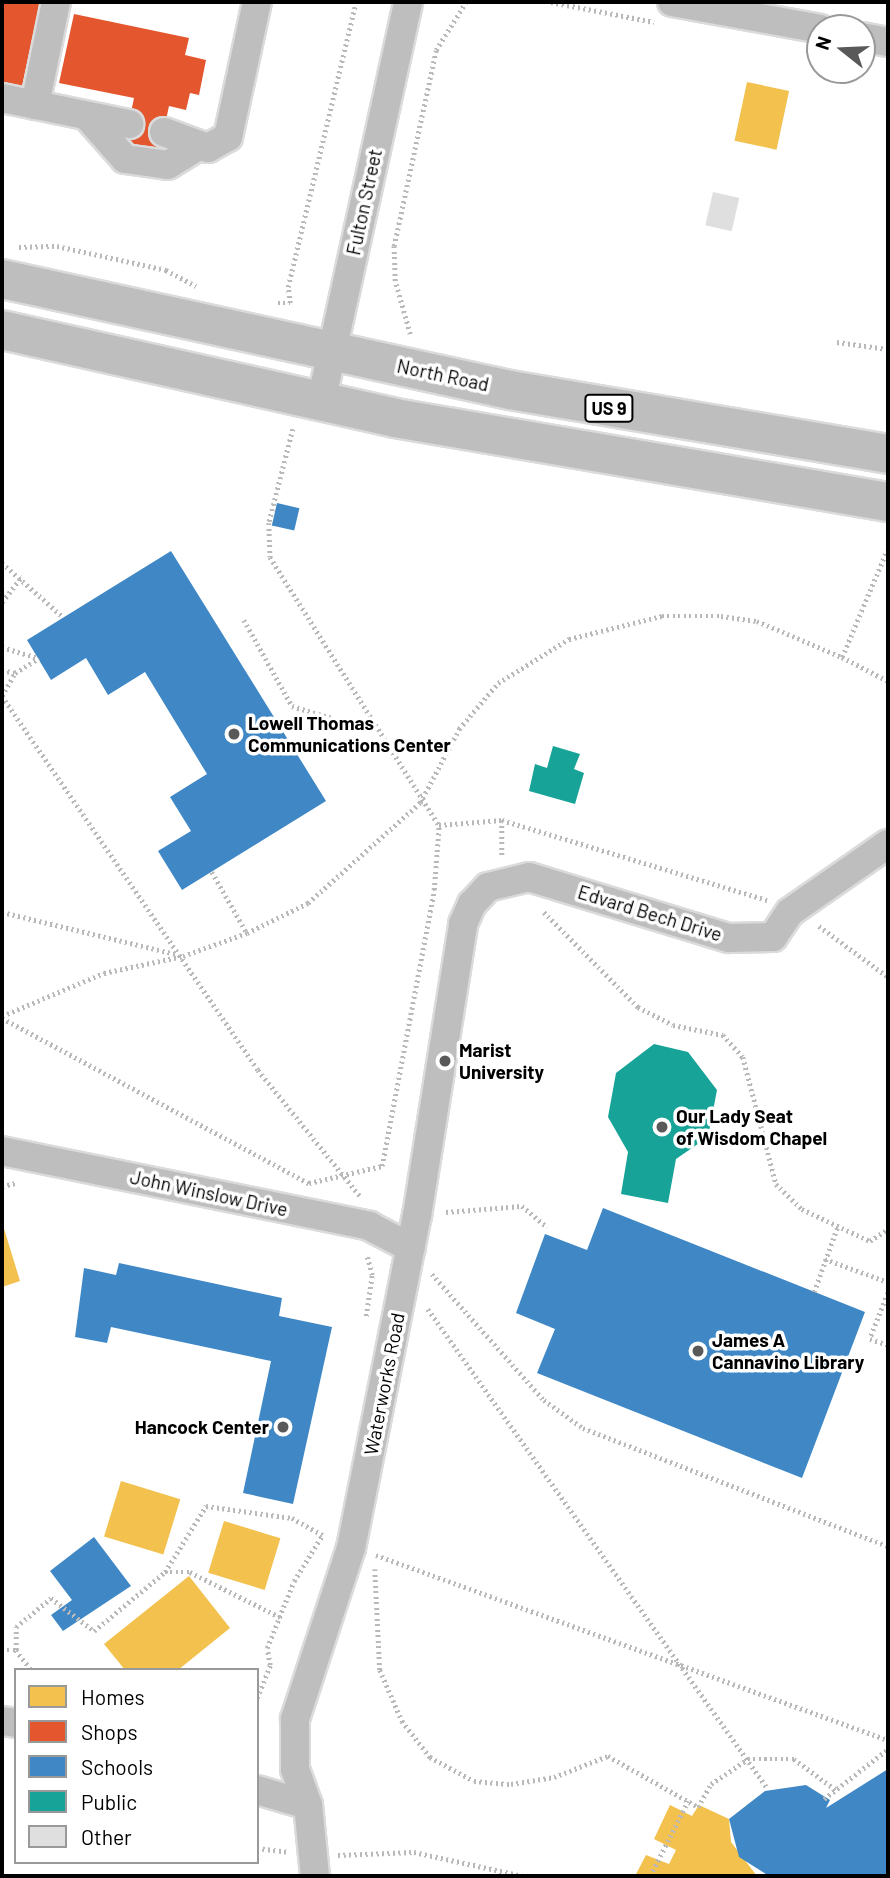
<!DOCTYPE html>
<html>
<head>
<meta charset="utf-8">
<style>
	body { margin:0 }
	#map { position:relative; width:890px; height:1878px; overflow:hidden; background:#fff; font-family:Barlow,sans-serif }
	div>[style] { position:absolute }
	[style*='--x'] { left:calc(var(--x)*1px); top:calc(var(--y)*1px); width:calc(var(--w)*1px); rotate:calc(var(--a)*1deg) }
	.homes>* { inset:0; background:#f2c14e; transform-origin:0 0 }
	.shops>* { inset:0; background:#e4572e }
	.schools>* { inset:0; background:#3f88c5; transform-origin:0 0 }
	.public>* { inset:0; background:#17a398 }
	.building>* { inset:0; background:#dfdfdf; transform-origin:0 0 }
	.path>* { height:4.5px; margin-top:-2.25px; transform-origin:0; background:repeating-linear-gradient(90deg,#b9b9b9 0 2px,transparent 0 5.5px) }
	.roads { filter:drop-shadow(2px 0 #dbdbdb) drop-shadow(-2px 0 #dbdbdb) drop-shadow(0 2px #dbdbdb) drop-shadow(0 -2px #dbdbdb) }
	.minor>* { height:28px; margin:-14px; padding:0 14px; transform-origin:14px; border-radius:14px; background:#bebebe }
	.highway>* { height:38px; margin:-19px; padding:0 19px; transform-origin:19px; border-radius:19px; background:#bebebe }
	.dots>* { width:19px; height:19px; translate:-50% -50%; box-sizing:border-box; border:4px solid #fff; border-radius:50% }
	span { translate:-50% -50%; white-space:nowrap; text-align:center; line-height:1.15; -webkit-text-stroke:7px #fff; paint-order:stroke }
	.shield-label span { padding:2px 5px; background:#fff; border:2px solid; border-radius:5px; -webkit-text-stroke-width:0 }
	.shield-label { font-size:18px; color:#000; font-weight:700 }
	.street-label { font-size:19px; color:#000 }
	.poi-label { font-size:19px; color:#000; font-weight:700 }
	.left { translate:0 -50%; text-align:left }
	.right { translate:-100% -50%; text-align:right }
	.frame { position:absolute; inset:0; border:4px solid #000; pointer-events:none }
	.legend { position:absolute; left:14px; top:1668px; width:245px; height:196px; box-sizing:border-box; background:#fff; border:2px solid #999; margin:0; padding:9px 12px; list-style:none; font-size:21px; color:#000 }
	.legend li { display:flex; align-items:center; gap:14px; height:35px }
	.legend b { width:35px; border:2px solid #999 }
	.north { position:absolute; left:806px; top:14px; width:70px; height:70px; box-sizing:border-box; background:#fff; border:2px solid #999; border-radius:50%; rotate:288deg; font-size:19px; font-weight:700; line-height:28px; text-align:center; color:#000 }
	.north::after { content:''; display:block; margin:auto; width:24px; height:32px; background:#595959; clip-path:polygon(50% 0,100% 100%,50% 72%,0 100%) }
</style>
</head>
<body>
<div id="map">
	<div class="homes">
		<div style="left:747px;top:82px;width:43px;height:60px;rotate:12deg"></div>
		<div style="clip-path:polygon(2px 1222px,20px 1281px,2px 1287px)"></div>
		<div style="left:121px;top:1481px;width:62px;height:58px;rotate:17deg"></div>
		<div style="left:224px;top:1521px;width:59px;height:54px;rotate:17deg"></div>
		<div style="clip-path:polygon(189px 1576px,230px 1628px,178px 1670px,125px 1670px,104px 1644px)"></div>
		<div style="clip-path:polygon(670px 1805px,692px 1816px,699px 1805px,729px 1819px,731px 1842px,757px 1876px,635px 1876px,646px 1855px,669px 1864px,676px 1850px,654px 1839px)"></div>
	</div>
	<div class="shops">
		<div style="clip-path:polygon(2px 2px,40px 2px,21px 91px,2px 88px)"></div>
		<div style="clip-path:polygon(74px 14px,189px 38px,185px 55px,206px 60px,199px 95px,190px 93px,186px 110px,169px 106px,158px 158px,123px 151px,134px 98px,59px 83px)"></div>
	</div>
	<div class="schools">
		<div style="left:277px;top:503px;width:23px;height:23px;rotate:13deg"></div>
		<div style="clip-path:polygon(171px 551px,326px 801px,182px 890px,158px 851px,191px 831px,170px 797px,207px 774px,145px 672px,108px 695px,86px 658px,51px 680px,27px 640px)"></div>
		<div style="clip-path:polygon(603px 1208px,865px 1312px,802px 1478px,537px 1373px,555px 1329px,516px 1313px,545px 1234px,587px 1250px)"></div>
		<div style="clip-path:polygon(119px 1263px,282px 1298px,279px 1316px,332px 1327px,293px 1504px,243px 1493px,271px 1361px,111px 1327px,107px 1343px,75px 1337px,84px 1268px,116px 1275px)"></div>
		<div style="clip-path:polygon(94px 1537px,131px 1586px,63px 1631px,51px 1615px,72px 1600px,50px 1571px)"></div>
		<div style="clip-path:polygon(888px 1769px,888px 1876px,769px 1876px,739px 1857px,729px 1819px,765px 1791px,806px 1785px,830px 1800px,826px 1808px)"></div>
	</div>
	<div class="public">
		<div style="clip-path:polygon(553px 746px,580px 754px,574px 769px,584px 773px,575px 804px,529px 791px,535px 764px,547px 768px)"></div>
		<div style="clip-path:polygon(654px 1044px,688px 1052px,717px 1090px,708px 1137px,676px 1159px,668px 1203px,621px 1194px,628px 1152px,608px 1117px,616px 1073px)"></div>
	</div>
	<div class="building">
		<div style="left:713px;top:192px;width:27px;height:34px;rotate:13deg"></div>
	</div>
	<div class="path">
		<div style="--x:551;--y:2;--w:105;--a:11"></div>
		<div style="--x:19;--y:247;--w:38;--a:-2"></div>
		<div style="--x:57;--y:246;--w:112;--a:12.4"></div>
		<div style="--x:166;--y:270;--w:34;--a:28"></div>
		<div style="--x:278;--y:303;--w:12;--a:0"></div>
		<div style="--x:290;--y:303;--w:16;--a:-97"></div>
		<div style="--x:288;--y:287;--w:293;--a:-76.6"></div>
		<div style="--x:410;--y:334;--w:55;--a:-105.8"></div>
		<div style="--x:395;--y:281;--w:35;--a:-92"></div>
		<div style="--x:394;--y:246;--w:200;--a:-77.9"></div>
		<div style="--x:436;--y:50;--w:57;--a:-58"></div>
		<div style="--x:837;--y:342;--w:51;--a:7.8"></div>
		<div style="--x:293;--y:429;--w:97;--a:104.3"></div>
		<div style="--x:269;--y:523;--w:34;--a:88"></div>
		<div style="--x:270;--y:557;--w:317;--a:57.8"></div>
		<div style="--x:439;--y:825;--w:63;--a:-4.5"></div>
		<div style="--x:502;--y:820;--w:277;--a:16.8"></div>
		<div style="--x:2;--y:563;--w:80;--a:41.5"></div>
		<div style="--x:2;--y:602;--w:33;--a:-52"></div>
		<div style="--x:244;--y:620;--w:98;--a:60.8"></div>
		<div style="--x:292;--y:706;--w:87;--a:16.8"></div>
		<div style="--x:2;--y:647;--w:38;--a:17"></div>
		<div style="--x:842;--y:657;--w:52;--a:27.6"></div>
		<div style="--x:2;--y:670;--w:13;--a:13"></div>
		<div style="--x:2;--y:696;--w:453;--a:55.6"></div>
		<div style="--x:258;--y:1070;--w:162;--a:51"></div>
		<div style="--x:2;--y:696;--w:26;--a:-61"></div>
		<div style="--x:15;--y:673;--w:28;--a:-32"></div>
		<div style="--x:502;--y:820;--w:38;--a:90"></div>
		<div style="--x:212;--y:872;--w:70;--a:60.2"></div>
		<div style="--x:2;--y:912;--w:179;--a:13.6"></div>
		<div style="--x:544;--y:912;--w:134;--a:45.3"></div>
		<div style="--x:638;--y:1007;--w:39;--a:27"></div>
		<div style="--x:673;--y:1025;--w:51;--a:11.3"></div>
		<div style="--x:723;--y:1035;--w:30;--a:48"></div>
		<div style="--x:743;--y:1057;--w:131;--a:75.4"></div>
		<div style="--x:776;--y:1184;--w:36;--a:44"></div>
		<div style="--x:802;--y:1209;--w:75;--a:25.2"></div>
		<div style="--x:870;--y:1241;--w:22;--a:-34"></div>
		<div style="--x:819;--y:926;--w:86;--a:36.5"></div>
		<div style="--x:2;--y:1016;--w:111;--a:-22.9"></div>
		<div style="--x:104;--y:973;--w:81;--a:-12.1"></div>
		<div style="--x:183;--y:956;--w:68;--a:-19.8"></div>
		<div style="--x:247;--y:933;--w:68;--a:-26.2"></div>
		<div style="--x:308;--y:903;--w:150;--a:-41.8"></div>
		<div style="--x:420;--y:803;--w:84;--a:-62.2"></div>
		<div style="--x:459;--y:729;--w:60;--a:-49.7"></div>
		<div style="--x:498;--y:683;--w:84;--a:-31.8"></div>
		<div style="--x:569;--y:639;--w:96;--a:-13.9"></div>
		<div style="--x:662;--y:616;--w:59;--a:0"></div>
		<div style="--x:721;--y:616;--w:36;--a:8"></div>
		<div style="--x:757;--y:621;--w:92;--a:23"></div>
		<div style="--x:842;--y:657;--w:116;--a:-67.2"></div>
		<div style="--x:2;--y:1018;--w:349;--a:28.3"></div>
		<div style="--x:309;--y:1183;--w:75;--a:-13.1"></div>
		<div style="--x:382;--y:1166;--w:281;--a:-79.3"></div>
		<div style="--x:434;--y:890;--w:65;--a:-85.6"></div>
		<div style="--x:2;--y:1186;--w:14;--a:-12"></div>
		<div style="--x:446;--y:1212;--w:76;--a:-4.5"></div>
		<div style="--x:522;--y:1206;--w:33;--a:40"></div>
		<div style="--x:825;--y:1259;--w:67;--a:20.1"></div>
		<div style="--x:432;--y:1274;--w:169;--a:48.4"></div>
		<div style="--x:544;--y:1400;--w:48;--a:35.7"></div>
		<div style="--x:583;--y:1428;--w:327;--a:21.2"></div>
		<div style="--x:814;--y:1292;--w:68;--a:-70.2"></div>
		<div style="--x:888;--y:1293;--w:49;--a:111.4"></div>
		<div style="--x:870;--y:1339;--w:19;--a:18"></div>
		<div style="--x:428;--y:1309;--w:588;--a:54.69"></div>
		<div style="--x:366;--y:1316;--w:41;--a:-81.7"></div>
		<div style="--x:372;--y:1275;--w:20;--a:-105"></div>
		<div style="--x:376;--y:1555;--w:544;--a:19.87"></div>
		<div style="--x:375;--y:1569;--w:101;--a:87.2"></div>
		<div style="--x:380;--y:1670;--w:56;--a:66.7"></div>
		<div style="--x:402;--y:1721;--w:46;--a:52.1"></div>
		<div style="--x:430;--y:1757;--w:50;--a:28.6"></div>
		<div style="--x:474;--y:1781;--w:37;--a:5"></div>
		<div style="--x:511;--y:1784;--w:44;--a:-9.2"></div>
		<div style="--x:554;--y:1777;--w:58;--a:-21.3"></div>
		<div style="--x:608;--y:1756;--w:103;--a:29.5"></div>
		<div style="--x:698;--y:1807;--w:26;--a:-61"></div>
		<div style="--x:711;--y:1784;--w:45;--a:-34"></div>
		<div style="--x:748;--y:1759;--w:46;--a:0"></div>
		<div style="--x:794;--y:1759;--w:52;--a:36.4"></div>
		<div style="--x:165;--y:1572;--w:78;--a:-58.2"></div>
		<div style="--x:206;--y:1506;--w:87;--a:7.9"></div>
		<div style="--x:292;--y:1518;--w:38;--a:29"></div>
		<div style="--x:2;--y:1650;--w:14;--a:0"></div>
		<div style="--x:16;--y:1650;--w:25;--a:53"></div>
		<div style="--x:16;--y:1650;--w:23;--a:-90"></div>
		<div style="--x:16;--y:1627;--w:45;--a:-39.6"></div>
		<div style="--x:51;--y:1598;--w:54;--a:37.5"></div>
		<div style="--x:94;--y:1631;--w:92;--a:-39.7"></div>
		<div style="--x:165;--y:1572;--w:25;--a:0"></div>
		<div style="--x:190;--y:1572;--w:101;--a:26.6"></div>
		<div style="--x:257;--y:1698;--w:35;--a:-68"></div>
		<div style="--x:270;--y:1665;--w:17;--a:-100"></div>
		<div style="--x:267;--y:1648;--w:72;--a:-68.1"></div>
		<div style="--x:294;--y:1581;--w:55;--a:-58.3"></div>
		<div style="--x:824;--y:1799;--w:81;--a:-38"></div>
		<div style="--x:257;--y:1848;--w:31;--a:7"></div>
		<div style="--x:338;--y:1855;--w:76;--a:-2.3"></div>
		<div style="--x:414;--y:1852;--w:112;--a:12.4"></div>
		<div style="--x:650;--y:1876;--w:84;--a:-63.1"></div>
	</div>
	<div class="roads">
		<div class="minor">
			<div style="--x:672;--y:2;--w:150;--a:10.3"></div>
			<div style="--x:862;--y:37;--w:26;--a:11"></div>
			<div style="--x:2;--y:98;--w:130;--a:11.6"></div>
			<div style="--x:35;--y:105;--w:105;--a:-78.5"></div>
			<div style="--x:87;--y:116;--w:57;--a:48.5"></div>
			<div style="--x:125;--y:159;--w:43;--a:7.9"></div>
			<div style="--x:168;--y:165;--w:36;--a:-32"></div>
			<div style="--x:164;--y:132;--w:47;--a:20"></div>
			<div style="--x:208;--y:148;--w:23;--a:-29"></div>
			<div style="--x:228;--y:137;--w:138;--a:-77.9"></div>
			<div style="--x:321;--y:402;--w:409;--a:-77.7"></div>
			<div style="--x:2;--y:1151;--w:375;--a:11.5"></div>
			<div style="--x:369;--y:1226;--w:47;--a:27.6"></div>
			<div style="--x:2;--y:1721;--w:14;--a:8"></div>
			<div style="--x:257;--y:1790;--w:53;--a:16.4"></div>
			<div style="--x:315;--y:1876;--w:71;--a:-95.6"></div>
			<div style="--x:308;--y:1805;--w:38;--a:-110"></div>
			<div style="--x:295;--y:1769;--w:50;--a:-90"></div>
			<div style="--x:295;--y:1719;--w:180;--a:-71.9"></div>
			<div style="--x:351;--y:1548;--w:338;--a:-78.8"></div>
			<div style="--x:417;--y:1216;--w:296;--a:-81"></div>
			<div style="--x:463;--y:924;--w:22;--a:-66"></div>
			<div style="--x:472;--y:904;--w:23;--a:-47"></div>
			<div style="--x:488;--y:887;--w:42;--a:-13.7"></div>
			<div style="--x:529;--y:877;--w:209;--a:17"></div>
			<div style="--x:729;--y:938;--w:44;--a:-1.3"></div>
			<div style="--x:773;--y:937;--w:30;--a:-56"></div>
			<div style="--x:790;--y:912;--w:119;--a:-34.8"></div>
		</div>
		<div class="highway">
			<div style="--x:2;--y:279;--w:520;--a:12.33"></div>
			<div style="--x:510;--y:390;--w:383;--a:9.6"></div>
			<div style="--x:2;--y:330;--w:403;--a:12.6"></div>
			<div style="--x:395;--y:418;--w:500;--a:9.67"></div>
		</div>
	</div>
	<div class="dots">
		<div style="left:234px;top:734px;background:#595959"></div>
		<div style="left:445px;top:1061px;background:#595959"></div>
		<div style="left:662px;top:1127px;background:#595959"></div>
		<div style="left:698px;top:1351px;background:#595959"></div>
		<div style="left:283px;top:1427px;background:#595959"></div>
	</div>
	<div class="shield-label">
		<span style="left:609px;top:408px">US 9</span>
	</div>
	<div class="street-label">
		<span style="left:364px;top:202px;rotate:-78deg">Fulton Street</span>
		<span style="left:443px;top:375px;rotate:12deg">North Road</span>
		<span style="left:650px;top:913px;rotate:17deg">Edvard Bech Drive</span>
		<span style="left:209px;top:1193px;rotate:12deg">John Winslow Drive</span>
		<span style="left:384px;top:1384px;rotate:-79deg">Waterworks Road</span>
	</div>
	<div class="poi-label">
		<span class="left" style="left:248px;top:734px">Lowell Thomas<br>Communications Center</span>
		<span class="left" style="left:459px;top:1061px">Marist<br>University</span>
		<span class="left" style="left:676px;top:1127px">Our Lady Seat<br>of Wisdom Chapel</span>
		<span class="left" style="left:712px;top:1351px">James A<br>Cannavino Library</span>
		<span class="right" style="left:269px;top:1427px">Hancock Center</span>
	</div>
	<div class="frame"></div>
	<ul class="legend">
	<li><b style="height:19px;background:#f2c14e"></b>Homes</li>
	<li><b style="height:19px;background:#e4572e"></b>Shops</li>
	<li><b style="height:19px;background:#3f88c5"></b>Schools</li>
	<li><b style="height:19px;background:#17a398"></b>Public</li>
	<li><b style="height:19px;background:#dfdfdf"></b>Other</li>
	</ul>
	<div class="north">N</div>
</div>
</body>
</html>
